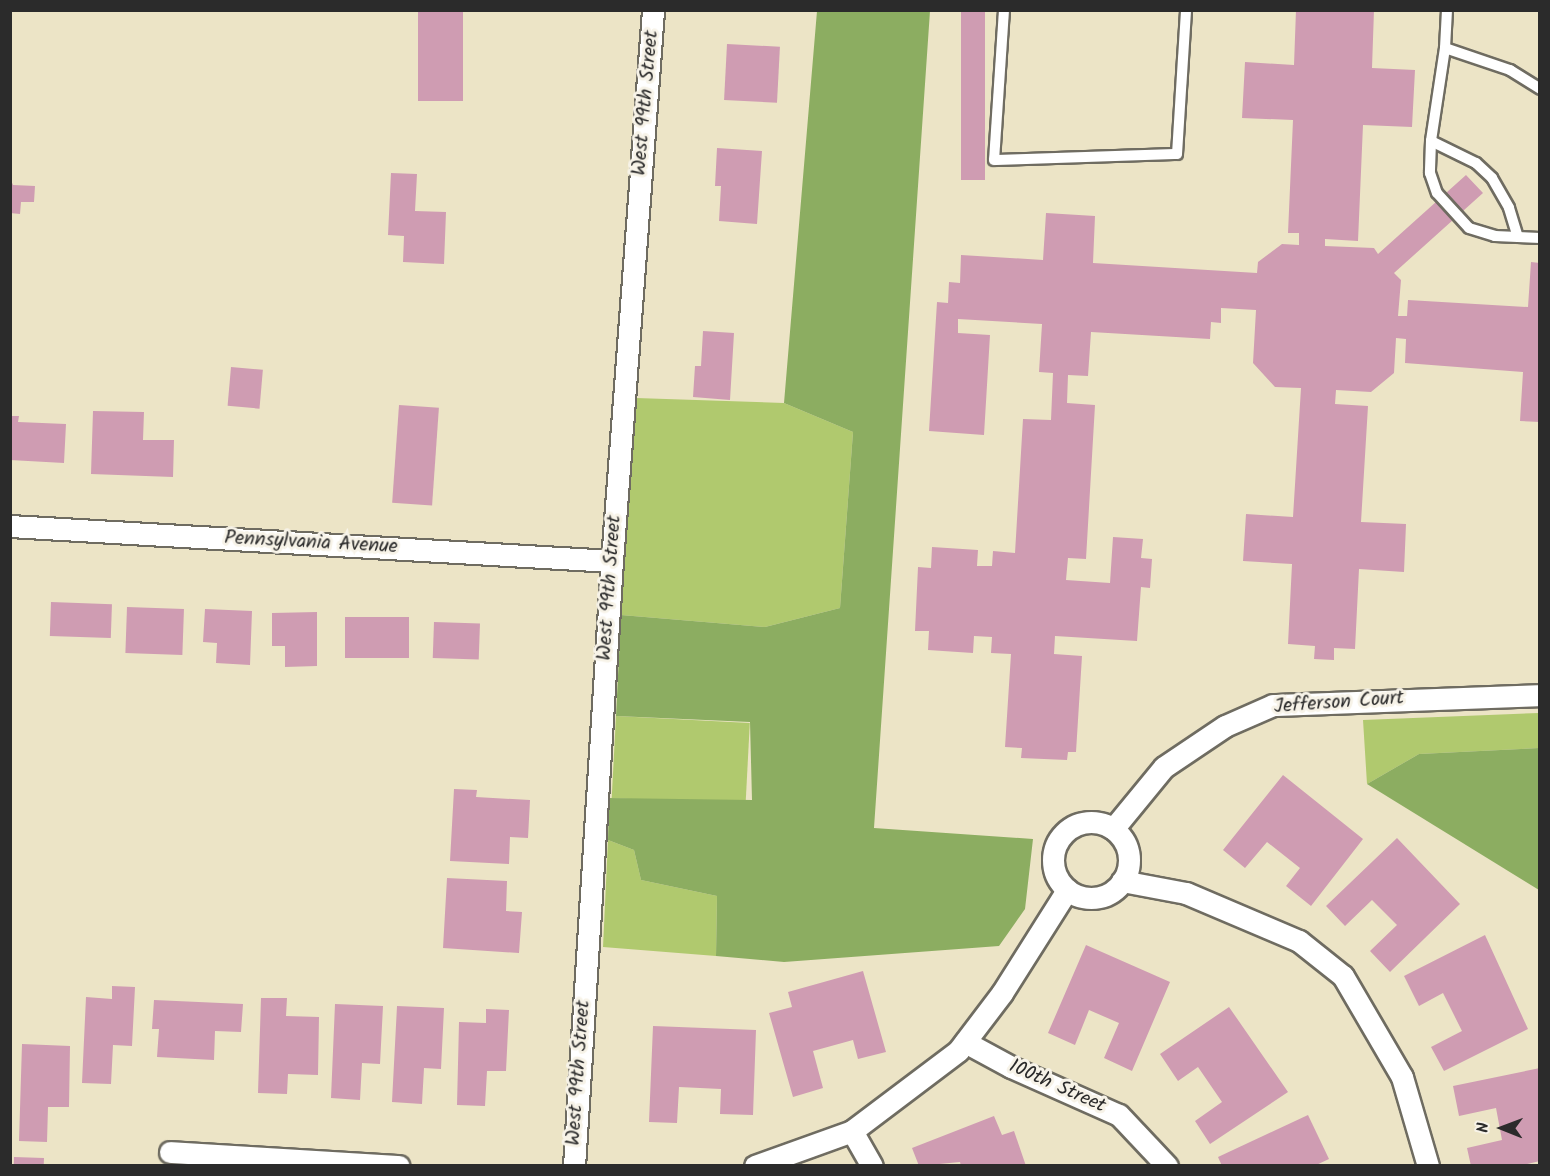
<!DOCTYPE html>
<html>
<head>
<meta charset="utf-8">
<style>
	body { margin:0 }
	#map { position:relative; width:1550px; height:1176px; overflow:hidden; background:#ece4c6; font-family:Kalam,sans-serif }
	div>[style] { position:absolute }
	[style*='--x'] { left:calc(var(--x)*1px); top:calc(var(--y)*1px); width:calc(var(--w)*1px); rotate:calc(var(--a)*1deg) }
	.green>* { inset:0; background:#b0c96e; transform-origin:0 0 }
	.forest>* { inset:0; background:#8cad61 }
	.building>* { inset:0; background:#cf9cb2; transform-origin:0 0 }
	.roads { filter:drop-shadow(2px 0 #6f6c61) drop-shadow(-2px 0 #6f6c61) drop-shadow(0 2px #6f6c61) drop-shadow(0 -2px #6f6c61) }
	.service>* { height:10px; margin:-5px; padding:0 5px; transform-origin:5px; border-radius:5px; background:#fff }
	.minor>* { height:21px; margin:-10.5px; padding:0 10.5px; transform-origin:10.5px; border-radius:10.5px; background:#fff }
	.minor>.ring { margin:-10.5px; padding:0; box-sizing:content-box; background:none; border:21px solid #fff; border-radius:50% }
	span { translate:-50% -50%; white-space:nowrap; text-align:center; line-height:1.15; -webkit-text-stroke:6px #f7f3e8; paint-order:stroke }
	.street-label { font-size:20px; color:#2b2b2b }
	.frame { position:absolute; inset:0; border:12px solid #2b2b2b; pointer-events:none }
	.north { position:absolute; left:1472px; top:1098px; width:60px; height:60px; -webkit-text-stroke:4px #f7f3e8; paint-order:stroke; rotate:271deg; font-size:16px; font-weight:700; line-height:24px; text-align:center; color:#2b2b2b }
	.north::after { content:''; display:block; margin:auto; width:21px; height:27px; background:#2b2b2b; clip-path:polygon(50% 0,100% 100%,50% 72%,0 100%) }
</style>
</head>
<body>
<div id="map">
	<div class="green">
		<div style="clip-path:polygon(636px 398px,784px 403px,853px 432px,840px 608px,765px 627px,621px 615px)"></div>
		<div style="clip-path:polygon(1539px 713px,1539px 748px,1419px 754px,1367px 784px,1363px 720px)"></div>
		<div style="left:616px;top:716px;width:134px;height:82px;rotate:3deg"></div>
		<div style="clip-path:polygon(608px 840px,634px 850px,641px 880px,717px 896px,716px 956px,603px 947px)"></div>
	</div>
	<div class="forest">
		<div style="clip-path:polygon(817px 11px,930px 11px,874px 828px,1033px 839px,1025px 909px,999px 946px,784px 962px,716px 956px,717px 896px,641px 880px,634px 850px,608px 840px,609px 798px,752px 800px,750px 722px,616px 716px,621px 615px,765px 627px,840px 608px,853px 432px,784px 403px)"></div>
		<div style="clip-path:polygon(1539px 748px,1539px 890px,1367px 784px,1419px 754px)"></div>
	</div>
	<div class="building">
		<div style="left:418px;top:10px;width:45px;height:91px"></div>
		<div style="left:961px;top:10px;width:24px;height:170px"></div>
		<div style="clip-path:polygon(1296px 10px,1374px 10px,1372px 68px,1415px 70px,1412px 127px,1363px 125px,1358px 241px,1325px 239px,1325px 246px,1374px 248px,1378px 254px,1466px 175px,1483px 193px,1394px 273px,1401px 280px,1398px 316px,1407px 316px,1408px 300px,1528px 307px,1531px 262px,1540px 263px,1540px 422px,1520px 421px,1523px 372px,1405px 363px,1406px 339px,1396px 338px,1394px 373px,1371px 392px,1336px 390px,1335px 404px,1368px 406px,1361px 522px,1406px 524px,1404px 572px,1359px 569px,1355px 649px,1334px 648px,1334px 660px,1314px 659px,1315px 646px,1288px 644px,1292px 564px,1243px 561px,1246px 514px,1293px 517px,1301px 388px,1275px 387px,1253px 363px,1256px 310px,1221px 308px,1221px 323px,1211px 322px,1210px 339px,1091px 332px,1088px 376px,1068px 375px,1067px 403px,1095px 405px,1086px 559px,1068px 558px,1066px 580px,1110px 583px,1113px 537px,1143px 539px,1141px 558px,1152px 559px,1150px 588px,1141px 587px,1137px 641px,1055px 636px,1054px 654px,1082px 656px,1076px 752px,1068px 752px,1067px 760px,1021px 758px,1022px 748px,1005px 747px,1011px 654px,991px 653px,992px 637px,974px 636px,973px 653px,928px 650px,929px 631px,915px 631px,918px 567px,931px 568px,932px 547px,978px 550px,977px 566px,992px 566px,993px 551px,1015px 553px,1023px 419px,1051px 420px,1053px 373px,1039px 372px,1042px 324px,958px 319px,958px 333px,990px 335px,984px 435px,929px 431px,937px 302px,948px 303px,949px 282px,960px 283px,961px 255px,1043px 260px,1046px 213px,1095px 216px,1093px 263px,1257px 273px,1258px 262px,1282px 244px,1299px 245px,1299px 233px,1288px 233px,1293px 120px,1242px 118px,1245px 62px,1294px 65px)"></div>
		<div style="left:727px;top:44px;width:53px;height:56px;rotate:3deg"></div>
		<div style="clip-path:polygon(717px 148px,762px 151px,757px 224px,719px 221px,721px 186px,715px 186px)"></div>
		<div style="clip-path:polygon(391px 173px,417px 174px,415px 211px,446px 212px,444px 264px,403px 262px,404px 236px,388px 235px)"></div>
		<div style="clip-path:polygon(10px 178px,13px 185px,35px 186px,34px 202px,21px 202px,20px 214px,10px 213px)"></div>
		<div style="clip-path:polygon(703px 331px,734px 333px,730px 400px,693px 397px,695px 366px,701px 366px)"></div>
		<div style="left:231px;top:367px;width:32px;height:39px;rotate:5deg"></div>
		<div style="left:399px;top:405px;width:40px;height:98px;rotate:4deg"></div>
		<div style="clip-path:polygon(93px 411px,144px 412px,143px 440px,174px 440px,173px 477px,91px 474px)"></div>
		<div style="clip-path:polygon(10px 416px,19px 416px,18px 422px,66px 424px,64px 463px,10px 460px)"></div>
		<div style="left:51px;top:602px;width:61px;height:34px;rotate:2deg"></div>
		<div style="left:127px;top:607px;width:57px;height:46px;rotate:2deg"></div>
		<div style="clip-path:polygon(205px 609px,252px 611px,250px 665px,216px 663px,217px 643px,203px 642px)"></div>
		<div style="clip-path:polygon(317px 612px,317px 666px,285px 667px,285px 646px,272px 646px,272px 613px)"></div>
		<div style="left:345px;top:617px;width:64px;height:41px"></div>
		<div style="left:434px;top:622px;width:46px;height:36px;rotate:2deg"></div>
		<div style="clip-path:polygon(1283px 775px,1363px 839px,1311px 906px,1286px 886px,1300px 868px,1267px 842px,1245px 868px,1223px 850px)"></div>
		<div style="clip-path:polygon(454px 789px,477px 790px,476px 797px,530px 800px,528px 838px,510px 837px,509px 864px,450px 861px)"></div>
		<div style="clip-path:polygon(1397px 838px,1460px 904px,1390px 972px,1370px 951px,1397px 925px,1372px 900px,1345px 926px,1326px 906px)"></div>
		<div style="clip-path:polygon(447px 878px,507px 881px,506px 911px,522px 912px,519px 953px,443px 948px)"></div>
		<div style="clip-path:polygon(1485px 935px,1528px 1029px,1444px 1071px,1431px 1047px,1462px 1031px,1443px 993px,1419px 1006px,1404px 976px)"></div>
		<div style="clip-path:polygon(1086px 945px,1170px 982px,1132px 1071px,1104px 1058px,1119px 1023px,1089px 1010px,1075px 1045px,1048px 1033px)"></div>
		<div style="clip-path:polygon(863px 971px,886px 1052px,858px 1059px,853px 1040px,813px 1051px,823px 1088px,793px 1097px,769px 1013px,792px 1007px,788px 992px)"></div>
		<div style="clip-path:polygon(112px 986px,135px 987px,132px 1046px,113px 1045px,111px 1084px,82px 1083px,86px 997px,112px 999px)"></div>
		<div style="clip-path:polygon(261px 998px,287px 998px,286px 1016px,319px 1017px,318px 1075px,288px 1074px,287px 1094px,258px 1093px)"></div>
		<div style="clip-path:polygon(154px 1000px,243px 1004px,241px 1032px,215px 1031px,214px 1060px,157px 1057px,159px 1029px,152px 1029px)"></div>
		<div style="clip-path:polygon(335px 1004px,383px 1006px,380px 1064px,362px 1063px,360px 1100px,331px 1098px)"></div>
		<div style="clip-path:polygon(397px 1006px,444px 1008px,441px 1069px,424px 1068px,422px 1104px,392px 1102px)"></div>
		<div style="clip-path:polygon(1229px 1007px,1288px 1092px,1210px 1144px,1195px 1121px,1222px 1102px,1198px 1067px,1178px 1081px,1160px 1054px)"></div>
		<div style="clip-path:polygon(486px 1009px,509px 1010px,506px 1071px,487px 1071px,485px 1106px,457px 1105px,459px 1022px,486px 1023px)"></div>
		<div style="clip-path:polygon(653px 1026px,756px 1030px,753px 1115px,720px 1114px,721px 1089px,679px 1087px,677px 1123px,649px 1122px)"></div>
		<div style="clip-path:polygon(22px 1044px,70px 1046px,69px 1107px,48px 1107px,47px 1142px,19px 1141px)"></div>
		<div style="clip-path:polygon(1540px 1068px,1540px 1161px,1519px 1166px,1471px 1166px,1467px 1148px,1502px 1140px,1496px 1108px,1459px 1116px,1453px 1086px)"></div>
		<div style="clip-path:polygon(1308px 1115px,1329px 1159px,1314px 1166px,1222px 1166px,1218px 1157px)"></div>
		<div style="clip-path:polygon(994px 1116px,1002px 1135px,1014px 1131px,1026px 1166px,961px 1166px,960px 1162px,919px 1166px,912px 1148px)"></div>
		<div style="left:14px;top:1157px;width:30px;height:9px;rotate:2deg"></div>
	</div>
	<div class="roads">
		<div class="service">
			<div style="--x:1004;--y:10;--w:150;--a:93.8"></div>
			<div style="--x:994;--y:160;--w:183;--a:-1.9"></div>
			<div style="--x:1177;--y:154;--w:144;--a:-86.4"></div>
			<div style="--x:1447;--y:10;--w:38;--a:93"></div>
			<div style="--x:1445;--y:48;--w:69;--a:18.7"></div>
			<div style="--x:1510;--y:70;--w:36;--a:32"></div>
			<div style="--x:1445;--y:48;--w:94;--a:98.6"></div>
			<div style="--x:1431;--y:141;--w:32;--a:92"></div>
			<div style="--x:1430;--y:173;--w:21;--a:71"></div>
			<div style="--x:1437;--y:193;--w:47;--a:47.6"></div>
			<div style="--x:1469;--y:228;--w:27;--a:17"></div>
			<div style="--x:1495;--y:236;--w:45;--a:2.5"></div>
			<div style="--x:1431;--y:141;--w:50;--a:26.1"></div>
			<div style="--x:1476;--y:163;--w:22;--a:43"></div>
			<div style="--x:1492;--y:178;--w:34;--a:60"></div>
			<div style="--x:1509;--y:208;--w:30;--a:73"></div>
		</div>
		<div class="minor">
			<div style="--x:10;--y:526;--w:603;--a:3.33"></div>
			<div class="ring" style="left:1053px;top:822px;width:55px;height:55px"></div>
			<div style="--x:1113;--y:829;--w:80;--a:-50.6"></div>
			<div style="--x:1164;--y:767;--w:73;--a:-33.9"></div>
			<div style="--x:1225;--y:726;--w:52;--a:-23.6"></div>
			<div style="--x:1273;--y:705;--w:267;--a:-2.1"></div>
			<div style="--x:1122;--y:881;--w:65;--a:10.6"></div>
			<div style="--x:1186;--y:893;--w:123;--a:23"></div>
			<div style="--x:1299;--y:941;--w:56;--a:38.5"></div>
			<div style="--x:1343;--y:976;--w:117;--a:59.7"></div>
			<div style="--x:1402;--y:1077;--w:93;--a:73.7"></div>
			<div style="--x:965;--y:1042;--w:52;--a:28.5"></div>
			<div style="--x:1011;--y:1067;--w:118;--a:24"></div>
			<div style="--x:1119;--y:1115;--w:70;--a:46.7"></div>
			<div style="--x:852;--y:1131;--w:40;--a:60.3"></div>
			<div style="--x:170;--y:1152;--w:229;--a:3.5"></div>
			<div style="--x:574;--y:1166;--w:606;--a:-86.41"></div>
			<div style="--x:612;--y:561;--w:553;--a:-85.74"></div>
			<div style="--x:755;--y:1166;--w:103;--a:-19.8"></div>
			<div style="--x:852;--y:1131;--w:133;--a:-37"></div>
			<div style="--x:958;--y:1051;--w:73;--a:-52.8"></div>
			<div style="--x:1002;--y:993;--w:122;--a:-57.7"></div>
		</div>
	</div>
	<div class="street-label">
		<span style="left:646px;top:103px;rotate:-85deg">West 99th Street</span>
		<span style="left:311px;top:543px;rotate:3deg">Pennsylvania Avenue</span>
		<span style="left:610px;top:588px;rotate:-86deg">West 99th Street</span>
		<span style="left:1339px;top:703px;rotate:-4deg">Jefferson Court</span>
		<span style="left:579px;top:1073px;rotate:-86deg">West 99th Street</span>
		<span style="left:1057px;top:1087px;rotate:24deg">100th Street</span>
	</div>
	<div class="frame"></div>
	<div class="north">N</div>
</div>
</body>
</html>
